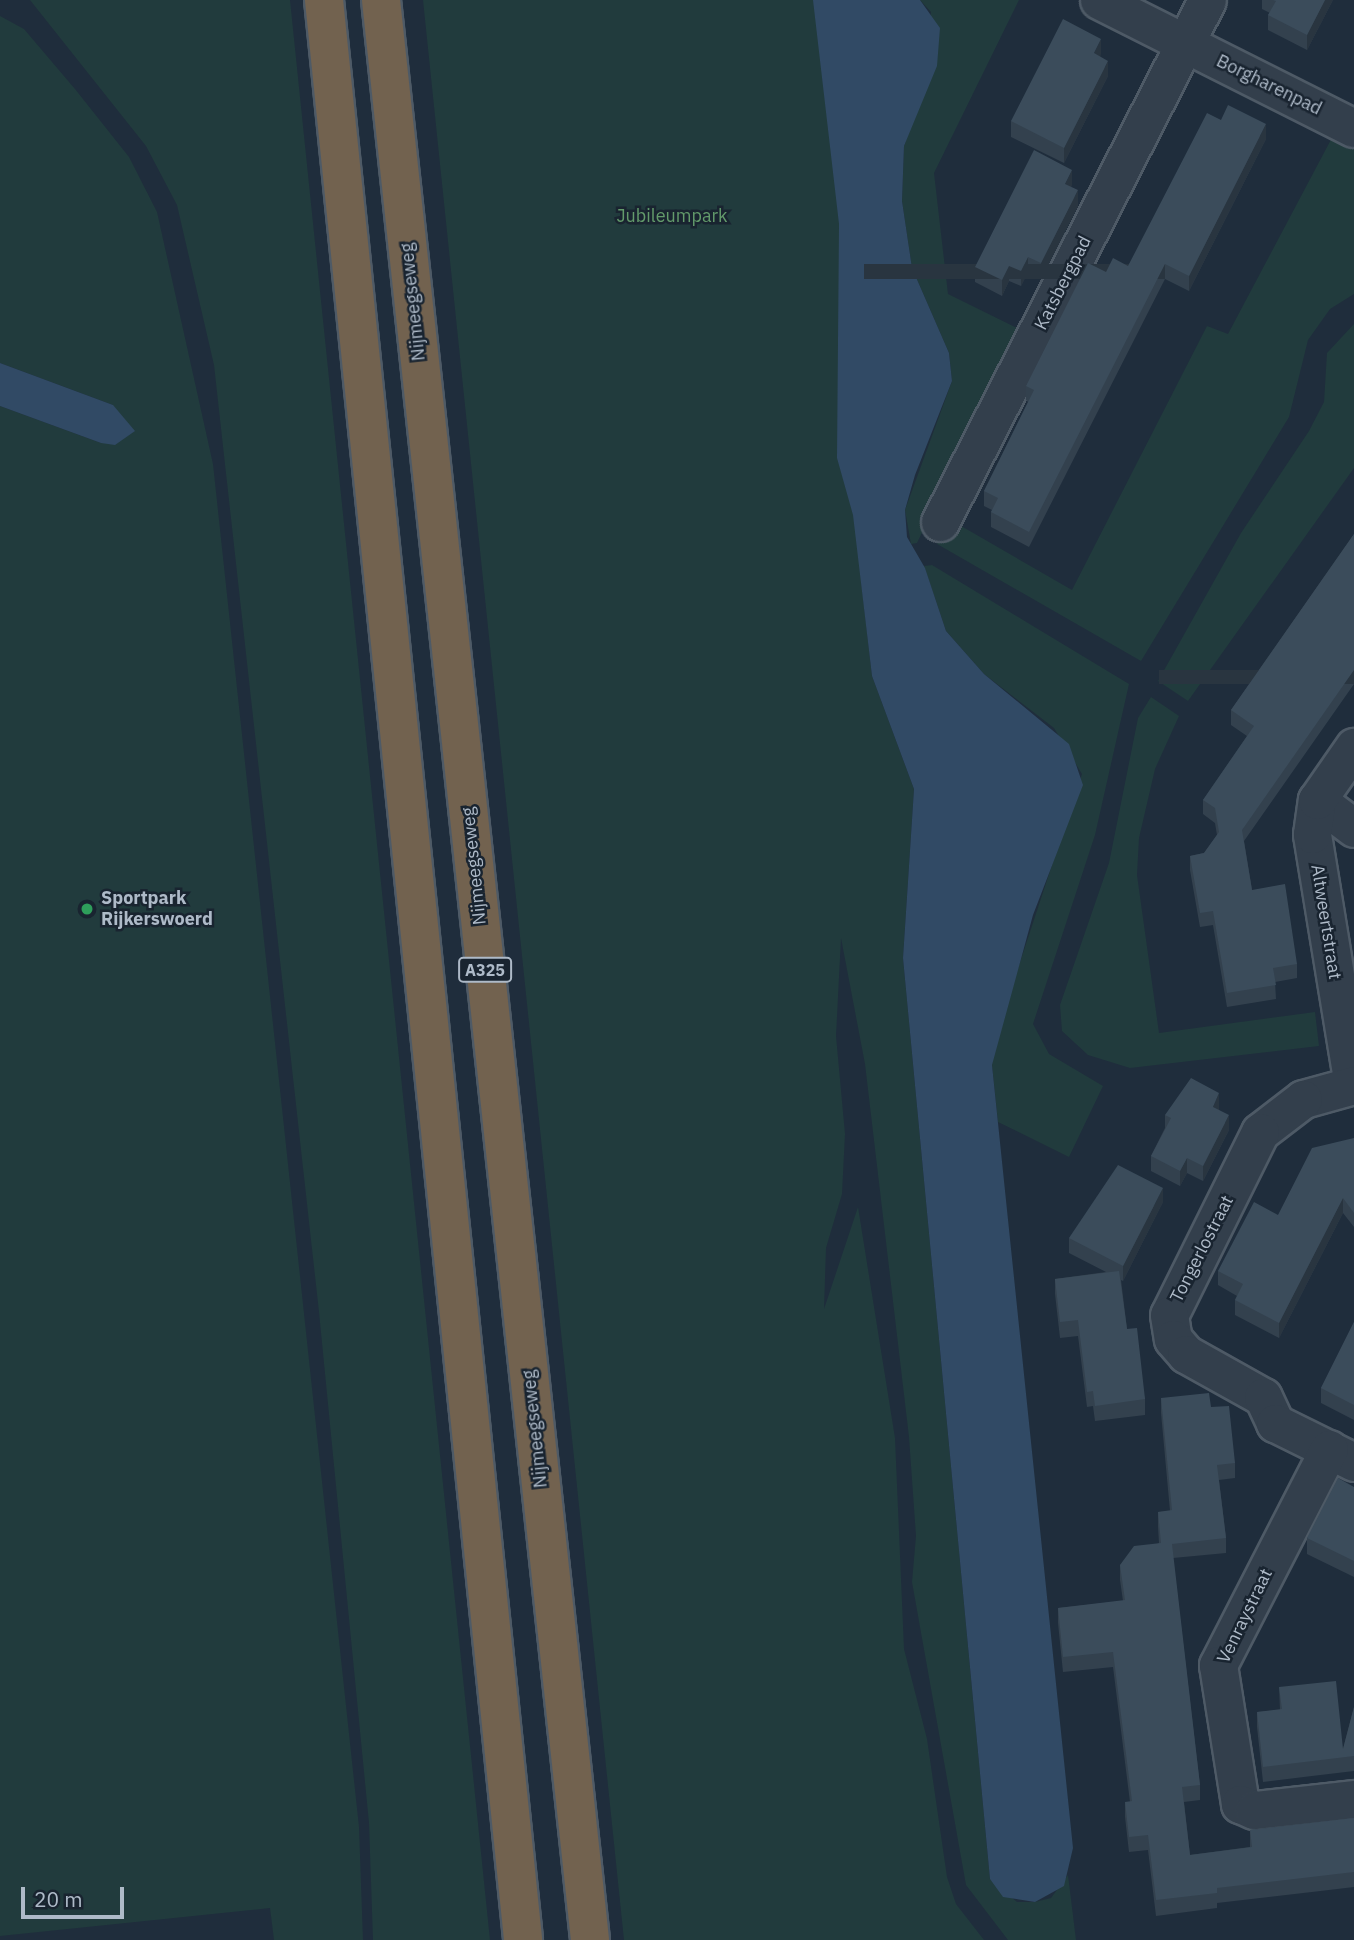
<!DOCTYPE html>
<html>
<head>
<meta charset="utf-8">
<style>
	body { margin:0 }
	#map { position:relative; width:1354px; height:1940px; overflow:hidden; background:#1f2d3c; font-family:"IBM Plex Sans",sans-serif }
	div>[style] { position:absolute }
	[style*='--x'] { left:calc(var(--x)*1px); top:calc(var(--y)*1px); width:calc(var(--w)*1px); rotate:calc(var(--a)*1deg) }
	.green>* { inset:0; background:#213b3d }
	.water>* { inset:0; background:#314a65 }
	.roads { filter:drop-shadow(2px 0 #4e5a66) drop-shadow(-2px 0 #4e5a66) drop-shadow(0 2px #4e5a66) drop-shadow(0 -2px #4e5a66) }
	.minor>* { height:37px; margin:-18.5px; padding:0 18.5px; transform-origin:18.5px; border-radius:18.5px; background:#333f4c }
	.highway>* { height:38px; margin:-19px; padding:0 19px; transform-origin:19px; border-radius:19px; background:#72624f }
	.wall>* { inset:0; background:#33414e }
	.shaded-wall>* { inset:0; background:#293540; transform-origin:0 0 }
	.building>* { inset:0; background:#3b4c5b }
	.dots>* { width:19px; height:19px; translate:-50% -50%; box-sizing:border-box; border:4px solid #192430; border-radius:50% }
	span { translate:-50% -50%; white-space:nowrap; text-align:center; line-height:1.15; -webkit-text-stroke:5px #192430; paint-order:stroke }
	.shield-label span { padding:2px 5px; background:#192430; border:2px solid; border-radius:5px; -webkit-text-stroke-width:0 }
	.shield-label { font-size:16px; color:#aebac8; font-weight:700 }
	.street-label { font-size:18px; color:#aebac8 }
	.park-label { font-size:18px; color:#639b6b }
	.poi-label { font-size:18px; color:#aebac8; font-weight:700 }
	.left { translate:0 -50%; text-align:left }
	.scale { position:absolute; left:21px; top:1887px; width:103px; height:32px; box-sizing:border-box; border:4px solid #aebac8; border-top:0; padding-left:9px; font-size:21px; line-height:24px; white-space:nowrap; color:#aebac8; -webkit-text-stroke:5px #192430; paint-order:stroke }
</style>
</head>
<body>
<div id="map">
	<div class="green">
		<div style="clip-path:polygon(30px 0,290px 0,490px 1940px,373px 1940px,369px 1823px,319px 1312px,214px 365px,177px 205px,146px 146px)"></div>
		<div style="clip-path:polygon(423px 0,895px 0,861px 580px,872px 676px,914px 789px,903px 958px,990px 1879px,1017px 1902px,1035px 1902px,1051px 1898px,1068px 1875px,1076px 1940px,1008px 1940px,966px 1885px,912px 1582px,916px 1536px,909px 1437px,865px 1064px,841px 938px,836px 1036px,845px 1134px,842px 1194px,826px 1248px,824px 1309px,858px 1207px,895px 1438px,904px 1649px,927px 1739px,947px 1877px,956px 1904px,984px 1940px,624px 1940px)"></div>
		<div style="clip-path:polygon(920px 0,1019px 0,934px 173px,948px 294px,1019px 329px,917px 543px,911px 544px,905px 510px,952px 381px,949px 353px,912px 268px,902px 201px,904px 146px,922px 94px,931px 12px)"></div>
		<div style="clip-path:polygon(0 16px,24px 29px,75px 89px,129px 157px,157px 212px,213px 464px,359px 1827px,363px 1940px,274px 1940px,270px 1908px,0 1936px,0 406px,101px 443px,113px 405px,0 363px)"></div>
		<div style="clip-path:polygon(1335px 132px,1354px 141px,1354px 294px,1330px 309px,1308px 340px,1289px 417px,1141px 661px,937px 544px,949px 519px,1072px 590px,1207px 326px,1228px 334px)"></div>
		<div style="clip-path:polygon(1354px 324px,1354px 468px,1188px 701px,1158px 681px,1241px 533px,1309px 431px,1324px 402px,1327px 353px)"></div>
		<div style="clip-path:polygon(932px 565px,1129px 684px,1095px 835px,1033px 1024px,1049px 1054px,1103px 1086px,1069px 1157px,998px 1122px,992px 1065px,995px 1038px,1082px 774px,1054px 728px,984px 674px,946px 631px,924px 566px)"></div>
		<div style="clip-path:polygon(1151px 697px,1179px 716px,1155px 769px,1139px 838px,1137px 875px,1159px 1033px,1315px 1012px,1319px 1046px,1130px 1068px,1088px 1055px,1062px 1031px,1060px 1005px,1109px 863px,1138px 718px)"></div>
	</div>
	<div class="water">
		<div style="clip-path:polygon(813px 0,920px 0,940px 28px,937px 66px,904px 146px,902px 201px,912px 268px,949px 353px,952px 381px,915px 475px,905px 510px,907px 537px,925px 568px,946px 631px,984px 674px,1069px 744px,1083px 785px,1033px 915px,992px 1065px,1073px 1848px,1064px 1886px,1035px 1902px,1003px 1897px,990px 1879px,903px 958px,914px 789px,872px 676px,853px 515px,837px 458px,839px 224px)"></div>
		<div style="clip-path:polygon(0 363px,113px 405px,135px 431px,115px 445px,101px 443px,0 406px)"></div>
	</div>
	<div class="roads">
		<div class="minor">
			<div style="--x:1099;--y:0;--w:285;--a:26.7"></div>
			<div style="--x:940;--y:522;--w:586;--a:-62.91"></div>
			<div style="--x:1317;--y:800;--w:46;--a:37.1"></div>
			<div style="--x:1353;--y:1085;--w:254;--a:-99.3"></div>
			<div style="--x:1312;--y:834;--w:34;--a:-82"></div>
			<div style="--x:1317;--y:800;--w:65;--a:-55.1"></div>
			<div style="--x:1354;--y:1085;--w:53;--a:164.6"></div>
			<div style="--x:1303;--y:1099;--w:54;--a:142.5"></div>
			<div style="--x:1260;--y:1132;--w:204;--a:116.4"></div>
			<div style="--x:1169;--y:1315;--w:24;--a:81"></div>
			<div style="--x:1173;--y:1339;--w:20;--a:49"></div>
			<div style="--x:1186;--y:1354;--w:88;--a:29.2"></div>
			<div style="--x:1263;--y:1397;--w:29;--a:65"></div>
			<div style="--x:1275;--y:1423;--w:88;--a:26.3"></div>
			<div style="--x:1329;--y:1449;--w:243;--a:117.2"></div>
			<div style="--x:1218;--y:1665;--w:141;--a:81"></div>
			<div style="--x:1240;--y:1804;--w:15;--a:23"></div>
			<div style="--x:1254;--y:1810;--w:101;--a:-6.3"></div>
		</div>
		<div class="highway">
			<div style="--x:324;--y:0;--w:1950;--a:84.14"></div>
			<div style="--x:381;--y:0;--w:1951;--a:83.85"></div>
		</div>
	</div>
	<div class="wall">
		<div style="clip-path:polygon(1262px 0,1333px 0,1307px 50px,1268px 30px,1268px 15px,1270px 13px,1262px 9px)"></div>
		<div style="clip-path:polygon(1101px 54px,1100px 56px,1108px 76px,1064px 163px,1011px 137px,1011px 121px)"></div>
		<div style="clip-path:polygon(1221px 120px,1266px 139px,1189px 291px,1165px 279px,1029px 547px,991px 527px,991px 512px,992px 510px,984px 506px,984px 491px,1028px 402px,1026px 400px,1026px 386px,1106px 272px,1128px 266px)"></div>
		<div style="clip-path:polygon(1072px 185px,1071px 187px,1078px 206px,1041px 279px,1028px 272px,1021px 286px,1009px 281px,1002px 296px,975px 282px,975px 267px)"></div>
		<div style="clip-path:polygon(1354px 534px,1354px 684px,1244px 841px,1252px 890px,1297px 964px,1297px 978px,1275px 982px,1276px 999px,1227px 1007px,1213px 925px,1200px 927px,1190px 870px,1190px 856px,1204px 853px,1217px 835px,1215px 823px,1203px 814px,1203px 800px,1247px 736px,1231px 725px,1231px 710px)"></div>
		<div style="clip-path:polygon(1219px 1109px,1219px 1110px,1229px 1130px,1203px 1181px,1187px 1173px,1180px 1186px,1151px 1171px,1151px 1156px,1165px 1128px,1165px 1115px)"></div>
		<div style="clip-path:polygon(1354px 1138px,1354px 1227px,1343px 1213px,1279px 1338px,1235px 1315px,1235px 1300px,1237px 1296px,1218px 1285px,1218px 1271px,1278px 1215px)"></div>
		<div style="clip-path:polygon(1163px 1202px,1123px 1281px,1121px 1280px,1127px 1329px,1145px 1399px,1145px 1415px,1095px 1421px,1093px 1406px,1087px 1407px,1078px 1336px,1060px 1338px,1055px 1294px,1055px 1279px,1106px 1272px,1069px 1253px,1069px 1238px)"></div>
		<div style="clip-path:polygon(1354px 1322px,1354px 1420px,1321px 1403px,1321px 1388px)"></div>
		<div style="clip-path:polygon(1161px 1398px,1211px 1407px,1235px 1463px,1235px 1478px,1219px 1480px,1226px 1538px,1226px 1553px,1173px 1558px,1200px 1785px,1200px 1800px,1184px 1802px,1190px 1855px,1250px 1847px,1250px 1830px,1354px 1818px,1354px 1887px,1217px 1903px,1217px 1908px,1156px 1916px,1148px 1850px,1129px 1852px,1125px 1817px,1125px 1802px,1130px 1802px,1113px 1667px,1063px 1672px,1058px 1623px,1058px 1608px,1123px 1601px,1120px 1580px,1120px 1565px,1159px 1543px,1158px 1527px,1158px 1512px,1170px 1511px,1161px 1413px)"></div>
		<div style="clip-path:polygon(1354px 1487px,1354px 1577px,1307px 1554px,1307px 1538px)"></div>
		<div style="clip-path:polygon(1279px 1687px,1343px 1749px,1354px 1707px,1354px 1771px,1263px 1782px,1257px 1727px,1257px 1712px,1280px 1710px)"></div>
	</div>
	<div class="shaded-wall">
		<div style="clip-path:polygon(1325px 0,1333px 0,1307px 50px,1307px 35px)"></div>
		<div style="clip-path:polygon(1101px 39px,1101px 54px,1094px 68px,1094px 53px)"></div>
		<div style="clip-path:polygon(1108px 61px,1108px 76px,1064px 163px,1064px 148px)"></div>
		<div style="clip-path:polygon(1266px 124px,1266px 139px,1189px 291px,1189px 276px)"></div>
		<div style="clip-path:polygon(1072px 170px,1072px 185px,1065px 199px,1065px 184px)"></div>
		<div style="clip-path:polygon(1078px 190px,1078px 206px,1041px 279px,1041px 263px)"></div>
		<div style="clip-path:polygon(1028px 257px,1028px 272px,1021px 286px,1021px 271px)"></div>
		<div style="left:1165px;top:264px;width:15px;height:301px;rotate:90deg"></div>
		<div style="clip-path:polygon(1009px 266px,1009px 281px,1002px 296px,1002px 280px)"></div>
		<div style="left:1354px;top:670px;width:14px;height:195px;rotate:90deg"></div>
		<div style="clip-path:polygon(1219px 1093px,1219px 1109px,1213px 1122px,1213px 1107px)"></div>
		<div style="clip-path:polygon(1229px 1115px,1229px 1130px,1203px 1181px,1203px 1166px)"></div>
		<div style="clip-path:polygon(1187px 1158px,1187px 1173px,1180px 1186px,1180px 1171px)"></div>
		<div style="clip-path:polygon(1163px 1188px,1163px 1202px,1123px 1281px,1123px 1266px)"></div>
		<div style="clip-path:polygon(1343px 1198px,1343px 1213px,1279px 1338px,1279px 1323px)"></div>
	</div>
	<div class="building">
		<div style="clip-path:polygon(1273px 0,1325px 0,1307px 35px,1268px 15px,1276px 1px)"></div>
		<div style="clip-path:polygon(1063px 19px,1101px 39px,1094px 53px,1108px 61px,1064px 148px,1011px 121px)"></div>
		<div style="clip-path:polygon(1228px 105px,1266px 124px,1189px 276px,1165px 264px,1029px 532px,991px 512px,998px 498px,984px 491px,1034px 390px,1026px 386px,1088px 263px,1106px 272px,1113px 258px,1128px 266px,1207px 113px,1221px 120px)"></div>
		<div style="clip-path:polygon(1034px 150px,1072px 170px,1065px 184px,1078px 190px,1041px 263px,1028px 257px,1021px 271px,1009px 266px,1002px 280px,975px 267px)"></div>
		<div style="clip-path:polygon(1354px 534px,1354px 670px,1242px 830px,1252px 890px,1285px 884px,1297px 964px,1273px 968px,1276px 985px,1227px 993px,1213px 911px,1200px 913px,1190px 856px,1204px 853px,1219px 832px,1215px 808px,1203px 800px,1254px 726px,1231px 710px)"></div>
		<div style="clip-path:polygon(1191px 1078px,1219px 1093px,1213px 1107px,1229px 1115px,1203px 1166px,1187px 1158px,1180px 1171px,1151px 1156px,1171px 1118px,1165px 1115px)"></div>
		<div style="clip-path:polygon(1354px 1138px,1354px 1213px,1343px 1198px,1279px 1323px,1235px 1300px,1243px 1284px,1218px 1271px,1254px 1202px,1278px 1215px,1312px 1148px)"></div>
		<div style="clip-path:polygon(1118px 1165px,1163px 1188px,1123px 1266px,1069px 1238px)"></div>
		<div style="clip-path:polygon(1119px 1271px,1127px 1329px,1137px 1328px,1145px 1399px,1095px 1406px,1093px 1391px,1087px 1392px,1078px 1320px,1060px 1322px,1055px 1279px)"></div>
		<div style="clip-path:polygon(1354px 1322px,1354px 1405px,1321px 1388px)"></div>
		<div style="clip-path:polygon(1209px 1393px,1211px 1407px,1229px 1406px,1235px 1463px,1217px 1465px,1226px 1538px,1172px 1544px,1200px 1785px,1182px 1787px,1190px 1855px,1252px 1847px,1250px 1830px,1354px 1818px,1354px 1872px,1217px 1888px,1217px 1893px,1156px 1900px,1148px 1835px,1129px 1837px,1125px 1802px,1132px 1801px,1113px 1652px,1063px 1657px,1058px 1608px,1125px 1600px,1120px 1565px,1134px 1546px,1161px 1543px,1158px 1512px,1172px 1510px,1161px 1398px)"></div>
		<div style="clip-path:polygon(1338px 1478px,1354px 1487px,1354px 1561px,1307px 1538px)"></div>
		<div style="clip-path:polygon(1336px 1681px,1343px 1749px,1354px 1707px,1354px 1756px,1263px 1767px,1257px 1712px,1282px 1709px,1279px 1687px)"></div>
	</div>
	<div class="dots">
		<div style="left:87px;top:909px;background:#2e9e5b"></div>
	</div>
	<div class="shield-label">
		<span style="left:485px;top:970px">A325</span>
	</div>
	<div class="street-label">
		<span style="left:1269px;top:85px;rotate:26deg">Borgharenpad</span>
		<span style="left:1063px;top:283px;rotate:-63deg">Katsbergpad</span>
		<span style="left:413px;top:302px;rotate:-96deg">Nijmeegseweg</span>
		<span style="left:474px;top:866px;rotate:-96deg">Nijmeegseweg</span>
		<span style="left:1326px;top:922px;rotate:81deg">Altweertstraat</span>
		<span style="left:1202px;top:1249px;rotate:-63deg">Tongerlostraat</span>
		<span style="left:535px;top:1429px;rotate:-96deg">Nijmeegseweg</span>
		<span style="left:1245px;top:1616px;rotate:-64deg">Venraystraat</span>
	</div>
	<div class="park-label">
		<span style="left:672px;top:216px">Jubileumpark</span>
	</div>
	<div class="poi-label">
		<span class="left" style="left:101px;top:909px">Sportpark<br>Rijkerswoerd</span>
	</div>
	<div class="scale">20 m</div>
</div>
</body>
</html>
